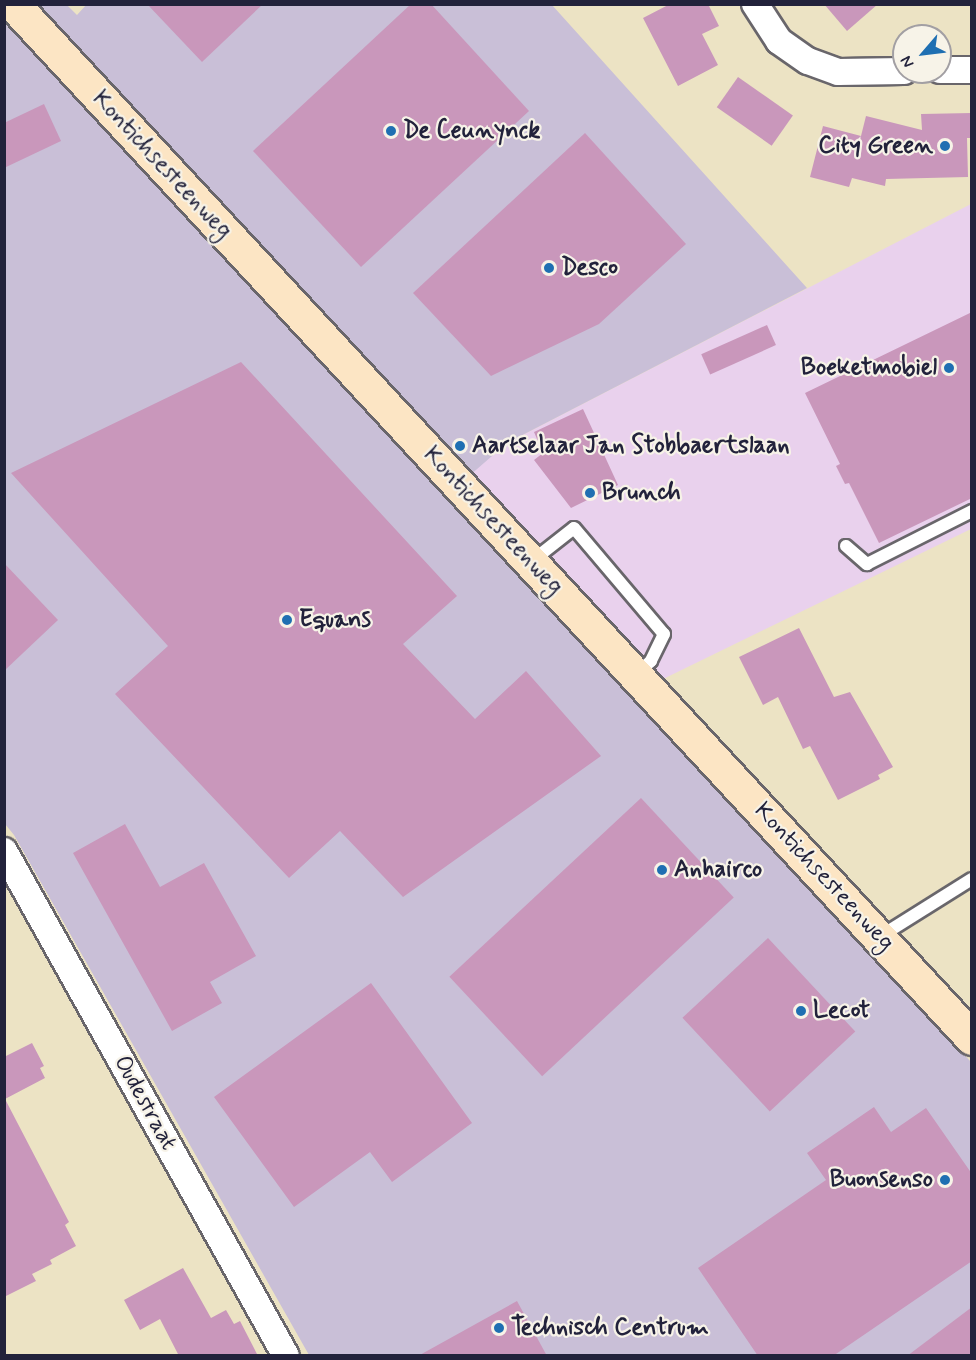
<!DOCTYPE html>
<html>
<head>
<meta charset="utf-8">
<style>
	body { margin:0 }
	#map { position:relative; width:976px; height:1360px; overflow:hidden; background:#ece3c4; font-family:Mynerve,sans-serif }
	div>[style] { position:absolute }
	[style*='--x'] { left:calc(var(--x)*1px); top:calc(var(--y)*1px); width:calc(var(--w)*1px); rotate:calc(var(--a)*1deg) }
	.built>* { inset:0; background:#e9d1ed }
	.industrial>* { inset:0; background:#c9bfd7 }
	.building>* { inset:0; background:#c997bb; transform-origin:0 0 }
	.roads { filter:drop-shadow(2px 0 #69666b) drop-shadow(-2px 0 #69666b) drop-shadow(0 2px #69666b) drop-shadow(0 -2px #69666b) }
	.lane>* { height:12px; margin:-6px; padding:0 6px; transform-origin:6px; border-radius:6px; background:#fff }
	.street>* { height:26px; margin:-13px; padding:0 13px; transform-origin:13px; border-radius:13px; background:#fff }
	.secondary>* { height:33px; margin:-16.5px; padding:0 16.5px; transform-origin:16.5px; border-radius:16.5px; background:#fce5c4 }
	.dots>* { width:16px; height:16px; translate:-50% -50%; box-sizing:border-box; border:3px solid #f7f3e8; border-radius:50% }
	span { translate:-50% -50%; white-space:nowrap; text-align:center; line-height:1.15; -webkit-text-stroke:4.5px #f7f3e8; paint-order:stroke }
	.poi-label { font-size:24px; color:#22223b; font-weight:700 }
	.left { translate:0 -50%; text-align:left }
	.right { translate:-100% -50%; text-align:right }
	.street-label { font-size:24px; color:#22223b }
	.frame { position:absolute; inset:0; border:6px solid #22223b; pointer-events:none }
	.north { position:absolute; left:892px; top:24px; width:60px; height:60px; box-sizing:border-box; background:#f7f3e8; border:2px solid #a29fa3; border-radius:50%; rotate:242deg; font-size:16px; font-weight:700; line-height:24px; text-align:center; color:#22223b }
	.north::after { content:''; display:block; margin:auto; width:21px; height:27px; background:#1f6fb2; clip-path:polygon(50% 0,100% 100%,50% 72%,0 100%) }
</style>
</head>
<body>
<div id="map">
	<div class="built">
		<div style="clip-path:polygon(971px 204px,971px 529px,657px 682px,468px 475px,507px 443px)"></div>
	</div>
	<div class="industrial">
		<div style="clip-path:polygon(87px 4px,552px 5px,807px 288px,507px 443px,446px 496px,971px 1062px,971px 1355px,309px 1355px,14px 835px,5px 824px,4px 5px,67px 5px,77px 15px)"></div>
	</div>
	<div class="building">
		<div style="clip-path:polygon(147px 4px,263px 4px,202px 62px)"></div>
		<div style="clip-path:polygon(411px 4px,431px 4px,529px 111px,361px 267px,253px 151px)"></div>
		<div style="clip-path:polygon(670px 4px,708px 4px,719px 26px,702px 34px,718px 65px,678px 86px,643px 18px)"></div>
		<div style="clip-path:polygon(824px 4px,878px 4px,847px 31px)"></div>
		<div style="left:738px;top:77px;width:67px;height:37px;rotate:35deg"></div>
		<div style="clip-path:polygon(44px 104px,61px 141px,4px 168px,4px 123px)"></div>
		<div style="clip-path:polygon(972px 113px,972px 138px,967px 138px,968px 177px,886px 179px,885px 186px,852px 178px,849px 187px,810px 177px,823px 126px,861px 136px,866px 116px,922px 130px,921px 114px)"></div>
		<div style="clip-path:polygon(585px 133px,686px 244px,599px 324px,491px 376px,413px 293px)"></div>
		<div style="clip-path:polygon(972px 312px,972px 498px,879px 543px,849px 483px,845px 484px,836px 466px,840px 464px,805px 393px)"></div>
		<div style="left:767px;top:325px;width:22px;height:72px;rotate:66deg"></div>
		<div style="clip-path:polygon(241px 362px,457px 596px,403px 644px,475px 719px,526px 671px,601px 756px,403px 897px,340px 831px,289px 878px,115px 694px,168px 646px,11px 473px)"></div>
		<div style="clip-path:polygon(583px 409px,618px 485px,571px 508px,534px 460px,543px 453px,534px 432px)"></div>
		<div style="clip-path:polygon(4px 563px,58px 620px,4px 671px)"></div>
		<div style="clip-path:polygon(799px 628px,834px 697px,850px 692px,893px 767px,878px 775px,880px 779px,838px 800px,810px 746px,803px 749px,778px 697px,763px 705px,739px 657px)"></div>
		<div style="left:641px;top:798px;width:136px;height:262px;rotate:47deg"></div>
		<div style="clip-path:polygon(125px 824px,160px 887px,204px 863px,256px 956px,210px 982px,222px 1003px,172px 1031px,73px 853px)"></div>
		<div style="left:768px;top:938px;width:128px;height:117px;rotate:47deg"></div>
		<div style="clip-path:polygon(371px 983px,472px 1123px,392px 1182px,370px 1152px,294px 1207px,214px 1097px)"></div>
		<div style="clip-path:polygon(32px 1043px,44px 1066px,40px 1068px,45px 1078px,5px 1099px,69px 1222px,65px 1225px,76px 1246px,50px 1260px,52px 1264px,32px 1274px,36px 1281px,4px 1297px,4px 1057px)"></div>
		<div style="clip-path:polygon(874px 1107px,891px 1132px,926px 1108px,972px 1174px,972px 1261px,833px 1356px,758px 1356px,698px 1268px,826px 1180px,807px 1153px)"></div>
		<div style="clip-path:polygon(183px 1268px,211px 1318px,226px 1310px,234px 1324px,240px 1321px,258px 1356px,179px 1356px,160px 1319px,140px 1330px,124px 1300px)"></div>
		<div style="clip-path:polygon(517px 1301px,547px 1356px,418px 1356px)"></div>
		<div style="clip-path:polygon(972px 1307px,972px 1356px,907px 1356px)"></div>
	</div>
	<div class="roads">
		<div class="lane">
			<div style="--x:846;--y:546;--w:28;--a:41"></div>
			<div style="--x:867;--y:564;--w:118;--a:-26.8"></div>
			<div style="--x:532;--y:561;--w:53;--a:-38.2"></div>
			<div style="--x:574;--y:528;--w:139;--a:49.7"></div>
			<div style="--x:664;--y:634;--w:30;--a:116"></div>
			<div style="--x:651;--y:661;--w:20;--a:139"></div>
			<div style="--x:881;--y:936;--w:107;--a:-32.1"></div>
		</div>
		<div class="street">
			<div style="--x:755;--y:4;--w:44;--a:57"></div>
			<div style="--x:779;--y:41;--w:35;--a:35"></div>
			<div style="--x:808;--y:61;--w:32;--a:20"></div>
			<div style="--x:838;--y:72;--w:66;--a:-0.9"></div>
			<div style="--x:940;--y:70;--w:32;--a:0"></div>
			<div style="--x:4;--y:851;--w:578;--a:60.82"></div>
		</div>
		<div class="secondary">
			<div style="--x:13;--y:4;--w:1410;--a:47.16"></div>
		</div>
	</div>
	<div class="dots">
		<div style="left:391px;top:131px;background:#1f6fb2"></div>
		<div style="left:945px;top:146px;background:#1f6fb2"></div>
		<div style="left:549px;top:268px;background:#1f6fb2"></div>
		<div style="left:949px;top:368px;background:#1f6fb2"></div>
		<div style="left:460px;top:446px;background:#1f6fb2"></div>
		<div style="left:590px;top:493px;background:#1f6fb2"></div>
		<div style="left:287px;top:620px;background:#1f6fb2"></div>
		<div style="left:662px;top:870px;background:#1f6fb2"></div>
		<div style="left:801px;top:1011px;background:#1f6fb2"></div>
		<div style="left:945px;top:1180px;background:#1f6fb2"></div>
		<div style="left:499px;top:1328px;background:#1f6fb2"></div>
	</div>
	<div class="poi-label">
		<span class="left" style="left:403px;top:131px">De Ceunynck</span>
		<span class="right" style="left:933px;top:146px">City Green</span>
		<span class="left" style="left:561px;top:268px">Desco</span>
		<span class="right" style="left:937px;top:368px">Boeketmobiel</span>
		<span class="left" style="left:472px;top:446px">Aartselaar Jan Stobbaertslaan</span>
		<span class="left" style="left:602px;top:493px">Brunch</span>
		<span class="left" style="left:299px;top:620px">Equans</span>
		<span class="left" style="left:674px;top:870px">Anhairco</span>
		<span class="left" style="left:813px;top:1011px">Lecot</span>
		<span class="right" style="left:933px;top:1180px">Buonsenso</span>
		<span class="left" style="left:511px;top:1328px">Technisch Centrum</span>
	</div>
	<div class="street-label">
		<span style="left:162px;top:165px;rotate:47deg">Kontichsesteenweg</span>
		<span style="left:493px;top:521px;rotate:47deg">Kontichsesteenweg</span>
		<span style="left:824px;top:877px;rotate:47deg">Kontichsesteenweg</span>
		<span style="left:145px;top:1103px;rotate:61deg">Oudestraat</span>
	</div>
	<div class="frame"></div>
	<div class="north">N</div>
</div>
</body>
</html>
